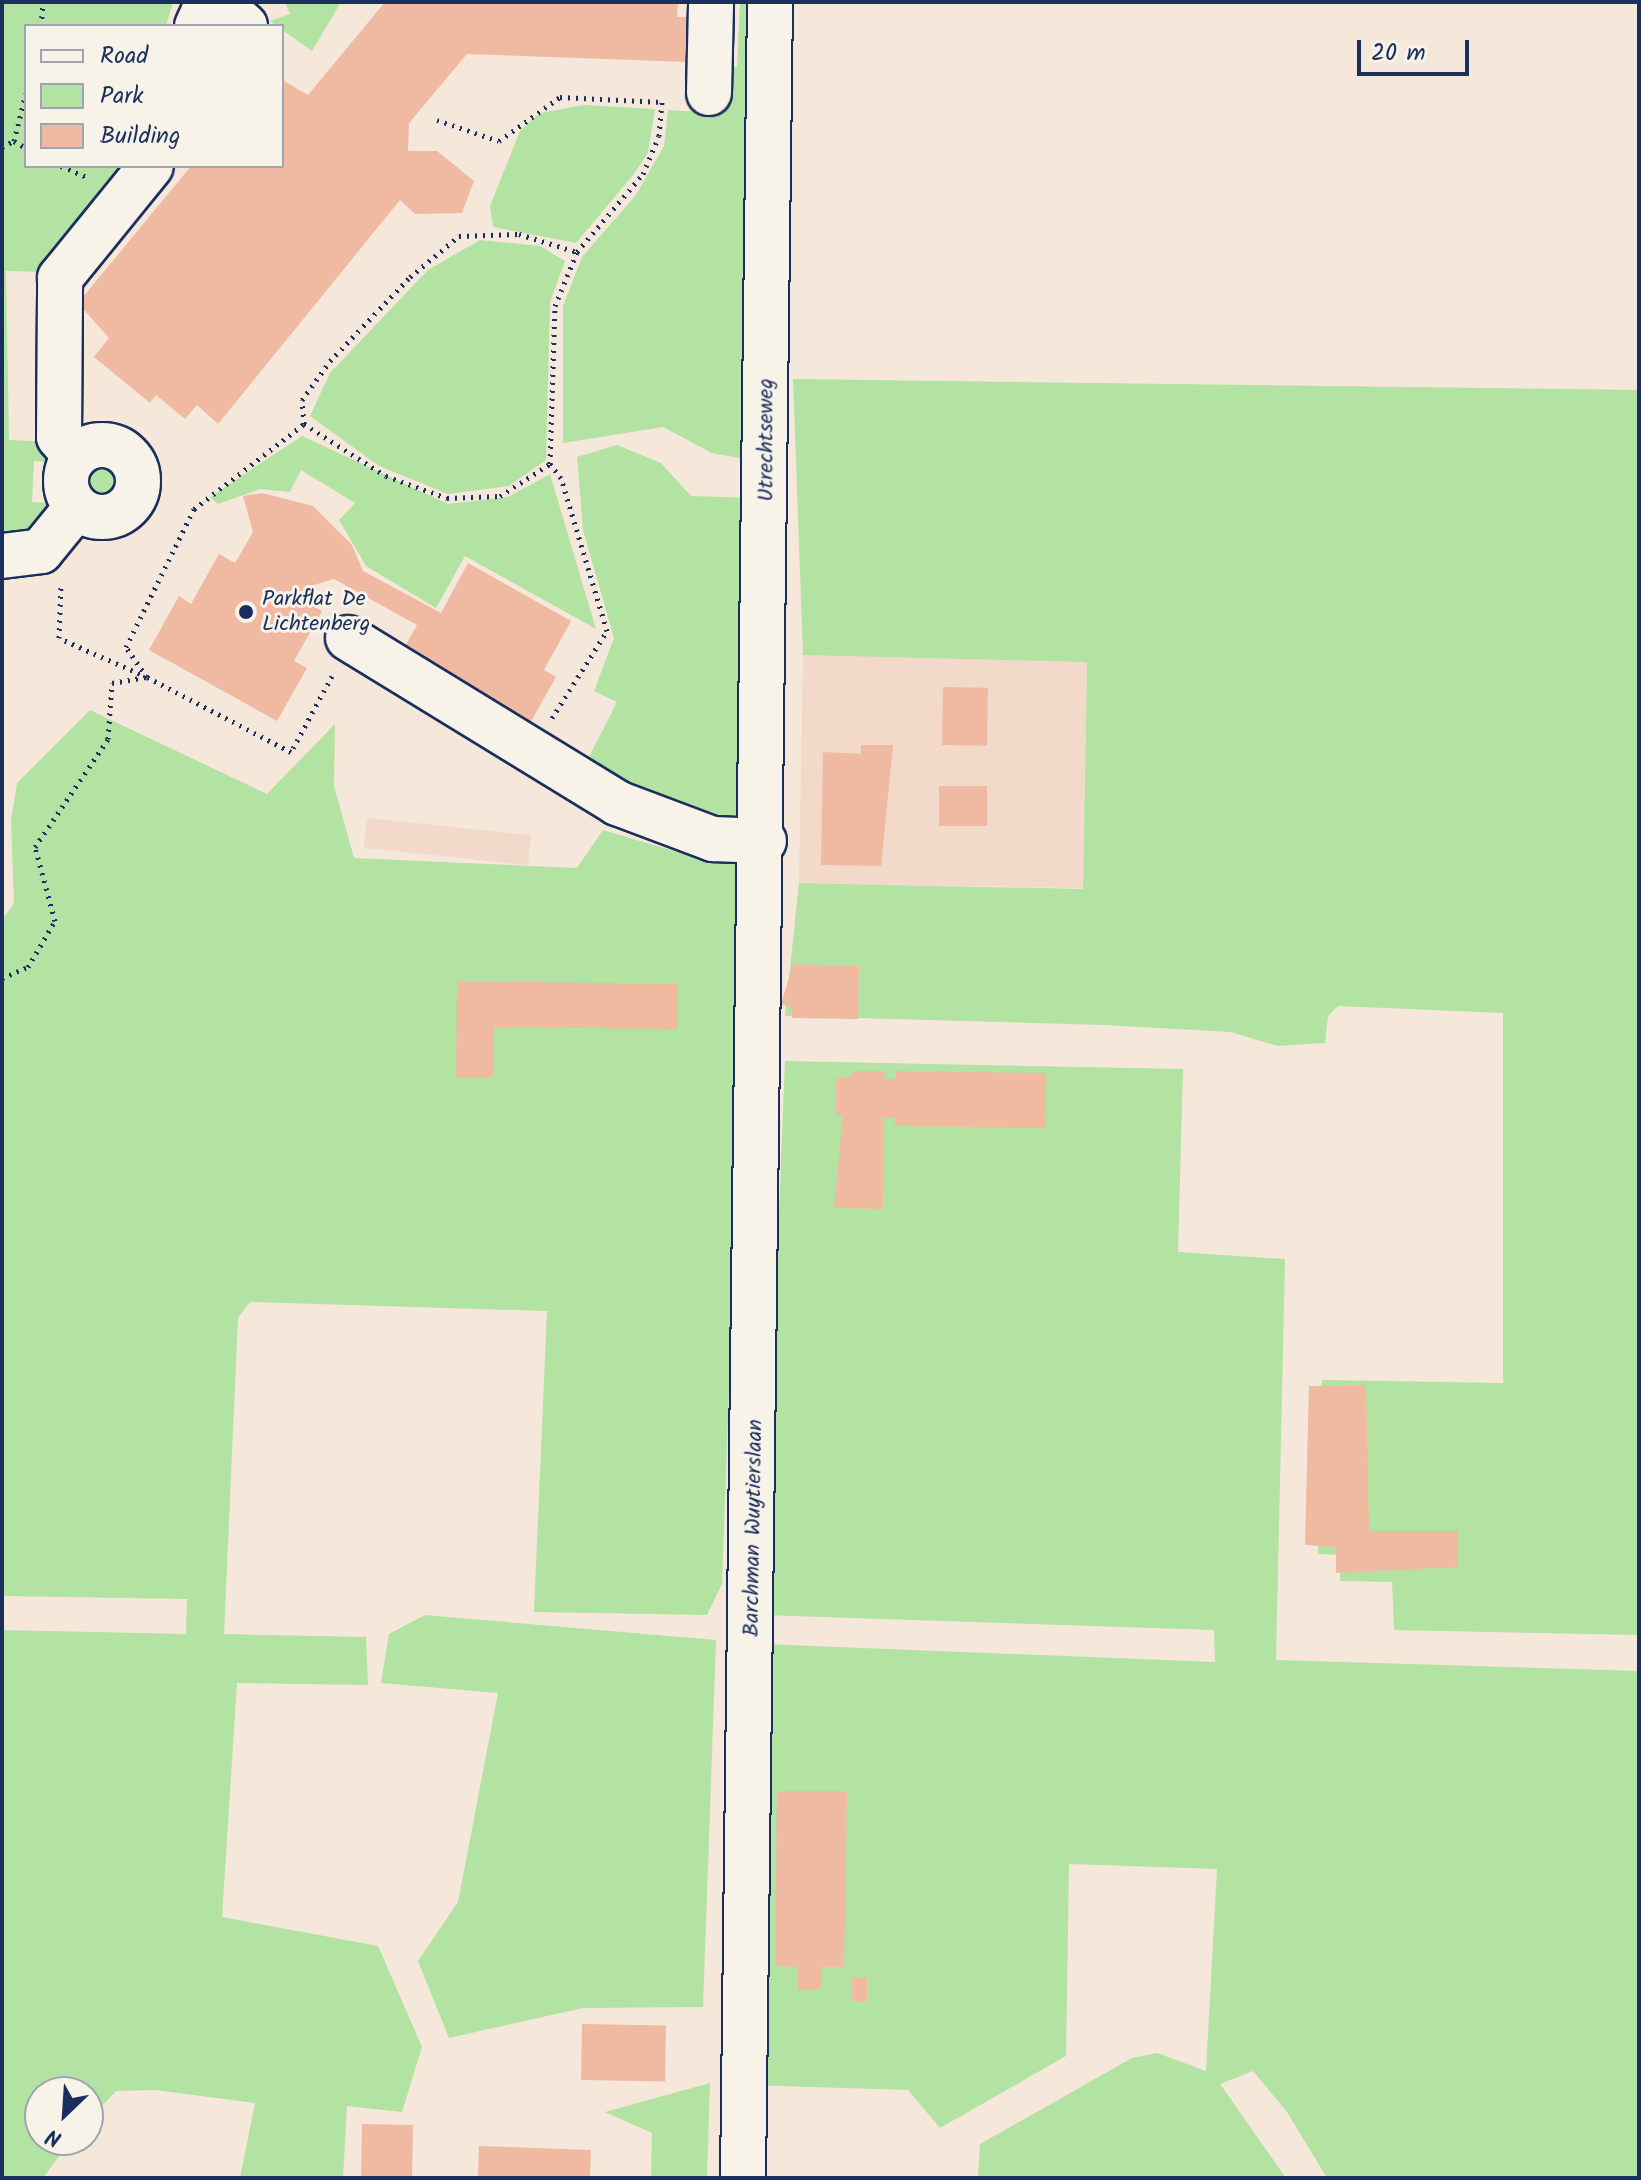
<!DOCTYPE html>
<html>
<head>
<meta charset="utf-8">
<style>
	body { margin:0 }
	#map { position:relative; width:1641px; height:2180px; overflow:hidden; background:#f5e7da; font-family:Kalam,sans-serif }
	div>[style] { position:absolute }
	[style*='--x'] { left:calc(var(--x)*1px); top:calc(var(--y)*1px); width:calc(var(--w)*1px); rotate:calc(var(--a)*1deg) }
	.built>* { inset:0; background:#f3d9c9; transform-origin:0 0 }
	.green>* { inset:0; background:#b2e3a3 }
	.round { border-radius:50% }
	.building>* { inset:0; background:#efb9a2; transform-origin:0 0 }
	.path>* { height:5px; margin-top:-2.5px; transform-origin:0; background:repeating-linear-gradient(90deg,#1b2f5e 0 2px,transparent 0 8px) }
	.roads { filter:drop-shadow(2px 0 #1b2f5e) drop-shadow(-2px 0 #1b2f5e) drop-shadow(0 2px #1b2f5e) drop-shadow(0 -2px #1b2f5e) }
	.minor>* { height:44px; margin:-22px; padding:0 22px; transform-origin:22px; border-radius:22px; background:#f7f3e8 }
	.minor>.ring { margin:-22px; padding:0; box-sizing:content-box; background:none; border:44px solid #f7f3e8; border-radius:50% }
	.dots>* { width:22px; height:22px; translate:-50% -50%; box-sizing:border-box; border:4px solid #f7f3e8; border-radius:50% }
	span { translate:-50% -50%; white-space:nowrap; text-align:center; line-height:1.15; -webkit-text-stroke:6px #f7f3e8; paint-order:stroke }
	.street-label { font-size:22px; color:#1b2f5e }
	.poi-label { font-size:22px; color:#1b2f5e }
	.left { translate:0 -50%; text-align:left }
	.frame { position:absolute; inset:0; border:4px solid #1b2f5e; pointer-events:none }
	.legend { position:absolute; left:24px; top:24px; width:260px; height:144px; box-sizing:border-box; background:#f7f3e8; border:2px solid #9fa5b1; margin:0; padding:10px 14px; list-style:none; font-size:24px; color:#1b2f5e }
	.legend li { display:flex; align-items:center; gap:16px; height:40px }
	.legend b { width:40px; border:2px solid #9fa5b1 }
	.north { position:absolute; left:24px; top:2076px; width:80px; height:80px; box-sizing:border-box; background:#f7f3e8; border:2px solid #9fa5b1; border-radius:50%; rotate:205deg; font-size:22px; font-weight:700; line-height:32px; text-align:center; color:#1b2f5e }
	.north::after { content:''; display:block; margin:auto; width:28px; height:36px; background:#1b2f5e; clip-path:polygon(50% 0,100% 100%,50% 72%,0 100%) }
	.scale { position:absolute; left:1357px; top:40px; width:112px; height:36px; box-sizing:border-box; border:4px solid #1b2f5e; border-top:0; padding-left:10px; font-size:24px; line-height:28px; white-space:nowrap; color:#1b2f5e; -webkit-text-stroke:6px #f7f3e8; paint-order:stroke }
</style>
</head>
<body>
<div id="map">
	<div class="built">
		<div style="left:803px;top:655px;width:284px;height:228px;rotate:1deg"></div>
		<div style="left:367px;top:818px;width:165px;height:30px;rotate:6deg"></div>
	</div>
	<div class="green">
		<div style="clip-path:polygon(2px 2px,173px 2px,166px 26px,26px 26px,26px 166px,139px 166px,53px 272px,6px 271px,9px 440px,53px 442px,52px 462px,34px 461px,32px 502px,51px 503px,44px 519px,26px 538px,2px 545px)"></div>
		<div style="clip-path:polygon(285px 2px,341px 2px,312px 51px,270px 21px,290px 14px)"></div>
		<div style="clip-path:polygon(740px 2px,757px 2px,750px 460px,712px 453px,663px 427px,563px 443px,563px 306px,582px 257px,636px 195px,664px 146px,668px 110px,717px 113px,721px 66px,737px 67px)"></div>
		<div style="clip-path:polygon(584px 105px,655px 109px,648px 153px,633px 175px,576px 243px,493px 227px,490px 206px,520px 131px,540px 113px)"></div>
		<div style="clip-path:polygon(480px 240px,540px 246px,565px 261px,550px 302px,546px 460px,509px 486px,448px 494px,379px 466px,310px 416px,330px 373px,428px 270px)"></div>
		<div style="clip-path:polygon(793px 379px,1639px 390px,1639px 1635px,1394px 1630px,1392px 1582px,1340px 1581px,1340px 1555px,1318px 1554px,1322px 1380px,1503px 1383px,1503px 1013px,1338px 1006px,1328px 1016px,1325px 1043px,1277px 1046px,1231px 1032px,1104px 1025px,785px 1016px,799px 883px,1083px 889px,1087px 662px,803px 655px)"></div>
		<div style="clip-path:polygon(302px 436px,448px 504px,508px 497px,550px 474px,596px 629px,465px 556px,436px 608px,366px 566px,339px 520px,355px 503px,301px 470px,290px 492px,260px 489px,218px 504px,210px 497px)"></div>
		<div style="clip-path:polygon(617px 445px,661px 463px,691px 496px,755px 498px,749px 827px,697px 818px,585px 765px,617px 702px,594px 691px,614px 638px,583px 530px,577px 457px)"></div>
		<div class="round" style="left:77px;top:458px;width:46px;height:46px"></div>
		<div style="clip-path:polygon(90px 710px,267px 794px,335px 724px,334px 786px,354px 858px,577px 868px,603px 830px,687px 855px,748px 863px,722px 1584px,707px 1615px,534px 1612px,547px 1311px,250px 1302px,238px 1318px,224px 1634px,366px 1637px,368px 1685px,237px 1683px,222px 1917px,378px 1946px,422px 2047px,402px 2112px,347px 2106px,343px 2178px,240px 2178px,255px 2103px,155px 2090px,116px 2091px,88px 2121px,88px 2092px,40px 2092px,40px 2140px,71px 2140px,43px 2178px,2px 2178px,2px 1630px,186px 1634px,187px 1599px,2px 1596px,2px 920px,14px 903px,11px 820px,17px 783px)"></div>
		<div style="clip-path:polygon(785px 1061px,1183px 1069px,1178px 1252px,1285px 1259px,1276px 1660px,1639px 1671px,1639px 2178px,1327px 2178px,1287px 2112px,1253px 2071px,1220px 2084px,1286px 2178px,978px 2178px,980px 2144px,1132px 2058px,1157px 2053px,1206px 2071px,1217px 1869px,1069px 1864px,1066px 2056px,940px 2128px,908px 2090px,745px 2085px,763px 1644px,1215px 1662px,1214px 1630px,763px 1615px)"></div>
		<div style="clip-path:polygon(425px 1615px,716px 1640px,703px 2007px,583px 2008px,449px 2038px,418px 1961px,458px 1902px,498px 1693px,381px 1683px,389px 1634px)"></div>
		<div style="clip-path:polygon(710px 2083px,707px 2178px,651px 2178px,652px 2133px,605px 2112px)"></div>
	</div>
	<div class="building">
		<div style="clip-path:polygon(385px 2px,678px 2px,677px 17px,691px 17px,689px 62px,467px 54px,409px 123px,408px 151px,437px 151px,474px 181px,462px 213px,415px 214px,400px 200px,218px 424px,197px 405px,185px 419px,156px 395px,150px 403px,94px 357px,109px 338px,78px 303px,191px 166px,282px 166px,282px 80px,308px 95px)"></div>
		<div style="clip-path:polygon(262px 493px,313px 506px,352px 545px,363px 571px,441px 613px,468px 563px,571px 621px,544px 670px,556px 677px,526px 730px,398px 659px,417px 625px,334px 579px,314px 585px,305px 602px,322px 611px,294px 661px,307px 668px,277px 721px,149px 650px,179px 596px,191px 604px,219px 554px,235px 563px,253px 532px,243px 496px)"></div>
		<div style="left:943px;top:687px;width:45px;height:58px;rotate:1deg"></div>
		<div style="clip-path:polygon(861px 745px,893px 745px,881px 866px,821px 865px,823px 752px,861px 754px)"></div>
		<div style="left:939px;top:786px;width:48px;height:40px"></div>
		<div style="clip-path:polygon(793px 964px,859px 966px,858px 1019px,792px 1018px,792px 1008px,781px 1004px)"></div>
		<div style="clip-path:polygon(457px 981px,678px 984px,678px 1029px,494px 1027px,493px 1077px,456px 1077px)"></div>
		<div style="clip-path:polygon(853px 1071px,885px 1071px,884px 1079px,896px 1079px,896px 1071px,1046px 1073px,1045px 1128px,895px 1126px,895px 1118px,884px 1118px,883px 1209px,834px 1208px,843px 1115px,836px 1115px,836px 1078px,852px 1077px)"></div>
		<div style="clip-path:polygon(1366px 1385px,1369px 1531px,1458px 1531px,1458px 1567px,1336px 1573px,1336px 1547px,1305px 1545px,1309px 1386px)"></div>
		<div style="clip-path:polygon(777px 1791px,847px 1791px,844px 1967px,821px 1967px,821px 1989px,798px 1989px,798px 1967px,775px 1966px)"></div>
		<div style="left:852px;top:1977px;width:15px;height:24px"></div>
		<div style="left:582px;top:2024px;width:84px;height:56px;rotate:1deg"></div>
		<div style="left:362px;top:2124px;width:51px;height:54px;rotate:1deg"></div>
		<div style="left:479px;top:2146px;width:112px;height:32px;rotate:2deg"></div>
	</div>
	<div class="path">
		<div style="--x:41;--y:26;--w:24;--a:-85"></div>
		<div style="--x:437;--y:120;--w:65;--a:18.7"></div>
		<div style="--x:499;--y:141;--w:75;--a:-35.8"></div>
		<div style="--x:560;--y:97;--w:102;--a:2.8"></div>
		<div style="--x:14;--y:141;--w:14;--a:30"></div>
		<div style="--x:2;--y:147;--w:13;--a:-27"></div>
		<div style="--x:14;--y:141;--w:49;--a:-76"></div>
		<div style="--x:61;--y:166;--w:30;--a:23"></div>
		<div style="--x:304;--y:424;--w:97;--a:32.4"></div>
		<div style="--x:386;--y:476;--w:65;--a:19.8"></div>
		<div style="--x:447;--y:498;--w:53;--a:-2.2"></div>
		<div style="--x:500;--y:496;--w:59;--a:-32.6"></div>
		<div style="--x:332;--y:676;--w:86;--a:118.3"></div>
		<div style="--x:291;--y:752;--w:162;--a:-152.5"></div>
		<div style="--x:147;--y:677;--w:37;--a:-125"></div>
		<div style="--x:126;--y:647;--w:154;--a:-63.8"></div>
		<div style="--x:194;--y:509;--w:139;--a:-37.7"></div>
		<div style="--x:304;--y:424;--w:24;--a:-95"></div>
		<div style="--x:302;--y:400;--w:48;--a:-54.3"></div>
		<div style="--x:330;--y:361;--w:116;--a:-46.4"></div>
		<div style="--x:410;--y:277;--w:64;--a:-39.9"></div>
		<div style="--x:459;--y:236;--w:60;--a:-1.9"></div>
		<div style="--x:519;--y:234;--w:61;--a:17.2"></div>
		<div style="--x:552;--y:718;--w:103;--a:-57.7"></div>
		<div style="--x:607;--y:631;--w:160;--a:-106.7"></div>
		<div style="--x:561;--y:478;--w:18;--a:-128"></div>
		<div style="--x:550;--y:464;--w:158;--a:-88.2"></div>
		<div style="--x:555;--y:306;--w:58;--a:-67.8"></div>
		<div style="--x:577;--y:252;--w:102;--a:-49.8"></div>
		<div style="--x:643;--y:174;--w:41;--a:-67.2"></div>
		<div style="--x:659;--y:136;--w:34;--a:-85"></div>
		<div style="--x:2;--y:978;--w:28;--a:-23"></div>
		<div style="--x:28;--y:967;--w:53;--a:-59.6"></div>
		<div style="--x:55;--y:921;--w:77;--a:-105.1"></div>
		<div style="--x:35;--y:847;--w:130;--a:-55.9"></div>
		<div style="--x:108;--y:739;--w:56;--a:-85.9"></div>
		<div style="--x:112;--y:683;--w:36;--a:-10"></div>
		<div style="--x:147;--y:677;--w:96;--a:-156.1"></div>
		<div style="--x:59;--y:638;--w:54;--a:-87.9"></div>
	</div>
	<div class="roads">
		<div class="minor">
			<div style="--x:197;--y:26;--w:14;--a:-65"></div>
			<div style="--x:203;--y:13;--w:21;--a:-23"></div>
			<div style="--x:222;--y:5;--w:31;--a:42"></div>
			<div style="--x:709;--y:93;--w:91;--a:-88.7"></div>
			<div class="ring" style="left:66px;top:445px;width:28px;height:28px"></div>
			<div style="--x:75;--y:456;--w:25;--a:-130"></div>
			<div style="--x:59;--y:437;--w:159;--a:-89.6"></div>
			<div style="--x:60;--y:278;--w:144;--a:-50.9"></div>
			<div style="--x:2;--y:556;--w:39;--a:-7"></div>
			<div style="--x:41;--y:551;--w:55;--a:-50.9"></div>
			<div style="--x:348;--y:638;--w:316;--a:31.5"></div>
			<div style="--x:617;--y:803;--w:103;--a:20.6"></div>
			<div style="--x:713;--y:839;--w:51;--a:2.2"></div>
			<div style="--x:743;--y:2178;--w:2176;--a:-89.29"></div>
		</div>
	</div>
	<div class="dots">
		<div style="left:246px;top:612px;background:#1b2f5e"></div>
	</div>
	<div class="street-label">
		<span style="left:767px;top:440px;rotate:-90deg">Utrechtseweg</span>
		<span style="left:754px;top:1528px;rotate:-89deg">Barchman Wuytierslaan</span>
	</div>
	<div class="poi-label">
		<span class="left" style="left:262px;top:612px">Parkflat De<br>Lichtenberg</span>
	</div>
	<div class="frame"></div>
	<ul class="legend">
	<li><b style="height:10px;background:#f7f3e8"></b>Road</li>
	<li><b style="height:22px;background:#b2e3a3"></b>Park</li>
	<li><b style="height:22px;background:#efb9a2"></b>Building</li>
	</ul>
	<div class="north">N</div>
	<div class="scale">20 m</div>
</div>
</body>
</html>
